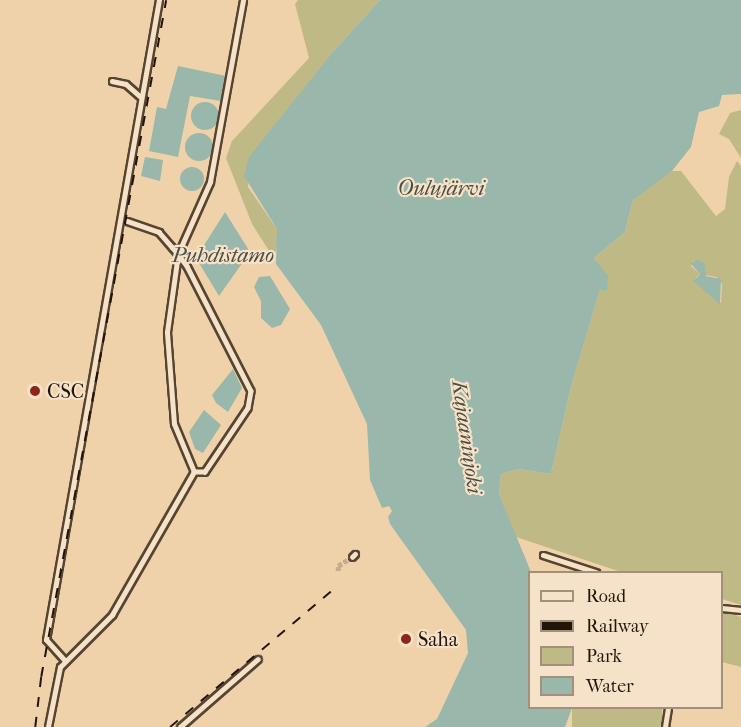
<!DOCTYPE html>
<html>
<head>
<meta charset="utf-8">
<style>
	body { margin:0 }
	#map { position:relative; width:741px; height:727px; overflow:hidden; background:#efd2aa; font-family:"IM FELL French Canon",serif }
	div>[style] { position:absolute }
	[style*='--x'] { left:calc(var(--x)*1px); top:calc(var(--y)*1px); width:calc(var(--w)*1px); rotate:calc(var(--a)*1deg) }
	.green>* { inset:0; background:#bfba85; transform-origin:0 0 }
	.water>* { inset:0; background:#9ab7ac }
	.round { border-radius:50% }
	.minor-tunnel>* { height:4.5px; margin-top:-2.25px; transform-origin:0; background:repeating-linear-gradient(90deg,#c6ac8a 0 4.5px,transparent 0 6.5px) }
	.roads { filter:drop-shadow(2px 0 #564431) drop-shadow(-2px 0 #564431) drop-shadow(0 2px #564431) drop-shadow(0 -2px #564431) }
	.minor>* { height:4.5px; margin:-2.25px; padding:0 2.25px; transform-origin:2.25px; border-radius:2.25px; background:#f5e2c8 }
	.rail>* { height:1.5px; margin-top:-0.75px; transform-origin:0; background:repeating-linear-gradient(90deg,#231409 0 10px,transparent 0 20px) }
	.dots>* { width:16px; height:16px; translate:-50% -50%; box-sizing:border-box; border:3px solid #f5e2c8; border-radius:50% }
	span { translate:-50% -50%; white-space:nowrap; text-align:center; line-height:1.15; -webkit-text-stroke:4.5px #f5e2c8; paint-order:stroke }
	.poi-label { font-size:20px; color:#231409 }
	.left { translate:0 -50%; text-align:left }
	.water-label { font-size:21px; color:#4d4d42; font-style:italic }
	.legend { position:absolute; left:528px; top:571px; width:195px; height:138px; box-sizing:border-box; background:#f5e2c8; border:2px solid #a1907c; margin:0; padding:8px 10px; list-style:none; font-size:18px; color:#231409 }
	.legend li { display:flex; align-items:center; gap:12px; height:30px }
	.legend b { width:30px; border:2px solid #a1907c }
</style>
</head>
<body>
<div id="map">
	<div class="green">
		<div style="clip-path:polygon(298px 0,380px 0,330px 55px,250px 157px,248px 187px,277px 229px,279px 243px,273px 257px,252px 224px,226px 158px,232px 141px,309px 58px,295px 4px)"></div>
		<div style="clip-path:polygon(741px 110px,741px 158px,729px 139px,719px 134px,730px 113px)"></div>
		<div style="clip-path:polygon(evenodd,737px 161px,741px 166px,741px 605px,722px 599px,722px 572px,621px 572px,516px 537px,499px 494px,501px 474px,519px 469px,551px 474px,571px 387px,600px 288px,607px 291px,607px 276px,594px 258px,625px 232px,633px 200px,650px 185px,672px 171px,681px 171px,716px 216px,725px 209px,729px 177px,737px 161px,693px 261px,701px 261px,705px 275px,716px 277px,722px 284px,721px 303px,697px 284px,696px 277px,700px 274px,691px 266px,693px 261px)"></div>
		<div style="clip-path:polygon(722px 611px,741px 617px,741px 667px,722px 662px)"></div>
		<div style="left:572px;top:708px;width:90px;height:20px"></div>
	</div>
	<div class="water">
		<div style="clip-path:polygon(380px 0,741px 0,741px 94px,722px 95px,719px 106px,699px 112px,691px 147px,672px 171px,633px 200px,625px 232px,594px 258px,608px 276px,607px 291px,600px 289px,571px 387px,551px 474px,519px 469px,501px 474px,499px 494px,531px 572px,530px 708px,572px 708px,565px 727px,425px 727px,437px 719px,468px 653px,466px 630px,390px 524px,388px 517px,392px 511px,389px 506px,382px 508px,370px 480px,367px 424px,321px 325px,276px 264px,277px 229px,244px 176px,249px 157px,330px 55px)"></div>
		<div style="clip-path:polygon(178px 66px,226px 76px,221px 101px,190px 96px,178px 157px,149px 151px,157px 107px,166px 109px)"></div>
		<div class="round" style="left:191px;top:102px;width:28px;height:28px"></div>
		<div class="round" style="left:185px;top:133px;width:28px;height:28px"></div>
		<div style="clip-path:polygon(145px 157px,163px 160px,160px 181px,141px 176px)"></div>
		<div class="round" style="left:180px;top:167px;width:24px;height:24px"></div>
		<div style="clip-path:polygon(225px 212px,250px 252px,219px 296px,196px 258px)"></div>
		<div style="clip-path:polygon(697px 260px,705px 263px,706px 276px,721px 279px,720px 304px,693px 281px,700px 274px,690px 263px)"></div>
		<div style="clip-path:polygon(270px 276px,290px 309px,281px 325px,272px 328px,261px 318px,261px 301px,254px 287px,259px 277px)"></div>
		<div style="clip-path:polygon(233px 369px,242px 388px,228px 412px,216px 403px,212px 395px)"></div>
		<div style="clip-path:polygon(204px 410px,221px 425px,203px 453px,195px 449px,189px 432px)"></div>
	</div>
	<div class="minor-tunnel">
		<div style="--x:338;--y:571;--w:5;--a:-90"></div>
		<div style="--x:338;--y:566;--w:17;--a:-33"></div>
	</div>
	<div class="roads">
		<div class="minor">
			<div style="--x:112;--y:81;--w:14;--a:12"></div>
			<div style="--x:126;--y:84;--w:20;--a:41"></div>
			<div style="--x:127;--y:221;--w:34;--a:19"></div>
			<div style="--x:159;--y:232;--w:20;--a:49"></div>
			<div style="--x:172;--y:247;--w:9;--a:49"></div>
			<div style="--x:178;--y:254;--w:15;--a:53"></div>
			<div style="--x:187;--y:266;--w:140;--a:62.9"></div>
			<div style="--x:251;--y:391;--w:17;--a:100"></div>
			<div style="--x:248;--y:408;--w:77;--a:123.9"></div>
			<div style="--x:205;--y:472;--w:11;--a:180"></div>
			<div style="--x:194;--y:472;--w:52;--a:-112.6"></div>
			<div style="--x:174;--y:424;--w:92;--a:-94.4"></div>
			<div style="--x:167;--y:332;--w:79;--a:-82"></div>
			<div style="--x:178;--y:254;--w:79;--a:-66"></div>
			<div style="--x:210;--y:182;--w:185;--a:-79.7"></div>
			<div style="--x:543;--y:555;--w:56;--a:17.8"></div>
			<div style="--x:352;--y:557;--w:4;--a:-45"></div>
			<div style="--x:722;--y:608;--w:19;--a:6"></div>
			<div style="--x:65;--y:661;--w:28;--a:-132"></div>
			<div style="--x:46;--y:640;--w:650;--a:-79.99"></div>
			<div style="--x:48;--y:727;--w:61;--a:-78.7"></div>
			<div style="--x:60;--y:667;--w:74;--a:-45"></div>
			<div style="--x:112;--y:615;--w:165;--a:-60.2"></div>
			<div style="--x:180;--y:727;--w:103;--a:-41.1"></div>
			<div style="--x:665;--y:727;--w:19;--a:-81"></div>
		</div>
	</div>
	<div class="rail">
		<div style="--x:35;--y:727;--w:50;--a:-83.2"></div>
		<div style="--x:41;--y:677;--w:688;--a:-79.54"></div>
		<div style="--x:170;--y:727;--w:216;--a:-40.1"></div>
	</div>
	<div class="dots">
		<div style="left:35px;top:391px;background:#8f2418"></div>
		<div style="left:406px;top:639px;background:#8f2418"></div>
	</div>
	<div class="poi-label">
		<span class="left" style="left:47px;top:391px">CSC</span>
		<span class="left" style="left:418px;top:639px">Saha</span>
	</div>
	<div class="water-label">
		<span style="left:441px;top:188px">Oulujärvi</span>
		<span style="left:223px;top:255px">Puhdistamo</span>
		<span style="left:467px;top:437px;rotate:82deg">Kajaaninjoki</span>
	</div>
	<ul class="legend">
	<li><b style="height:8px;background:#f5e2c8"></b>Road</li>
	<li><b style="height:8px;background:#231409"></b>Railway</li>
	<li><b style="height:16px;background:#bfba85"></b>Park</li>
	<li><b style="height:16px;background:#9ab7ac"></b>Water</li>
	</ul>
</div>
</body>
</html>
